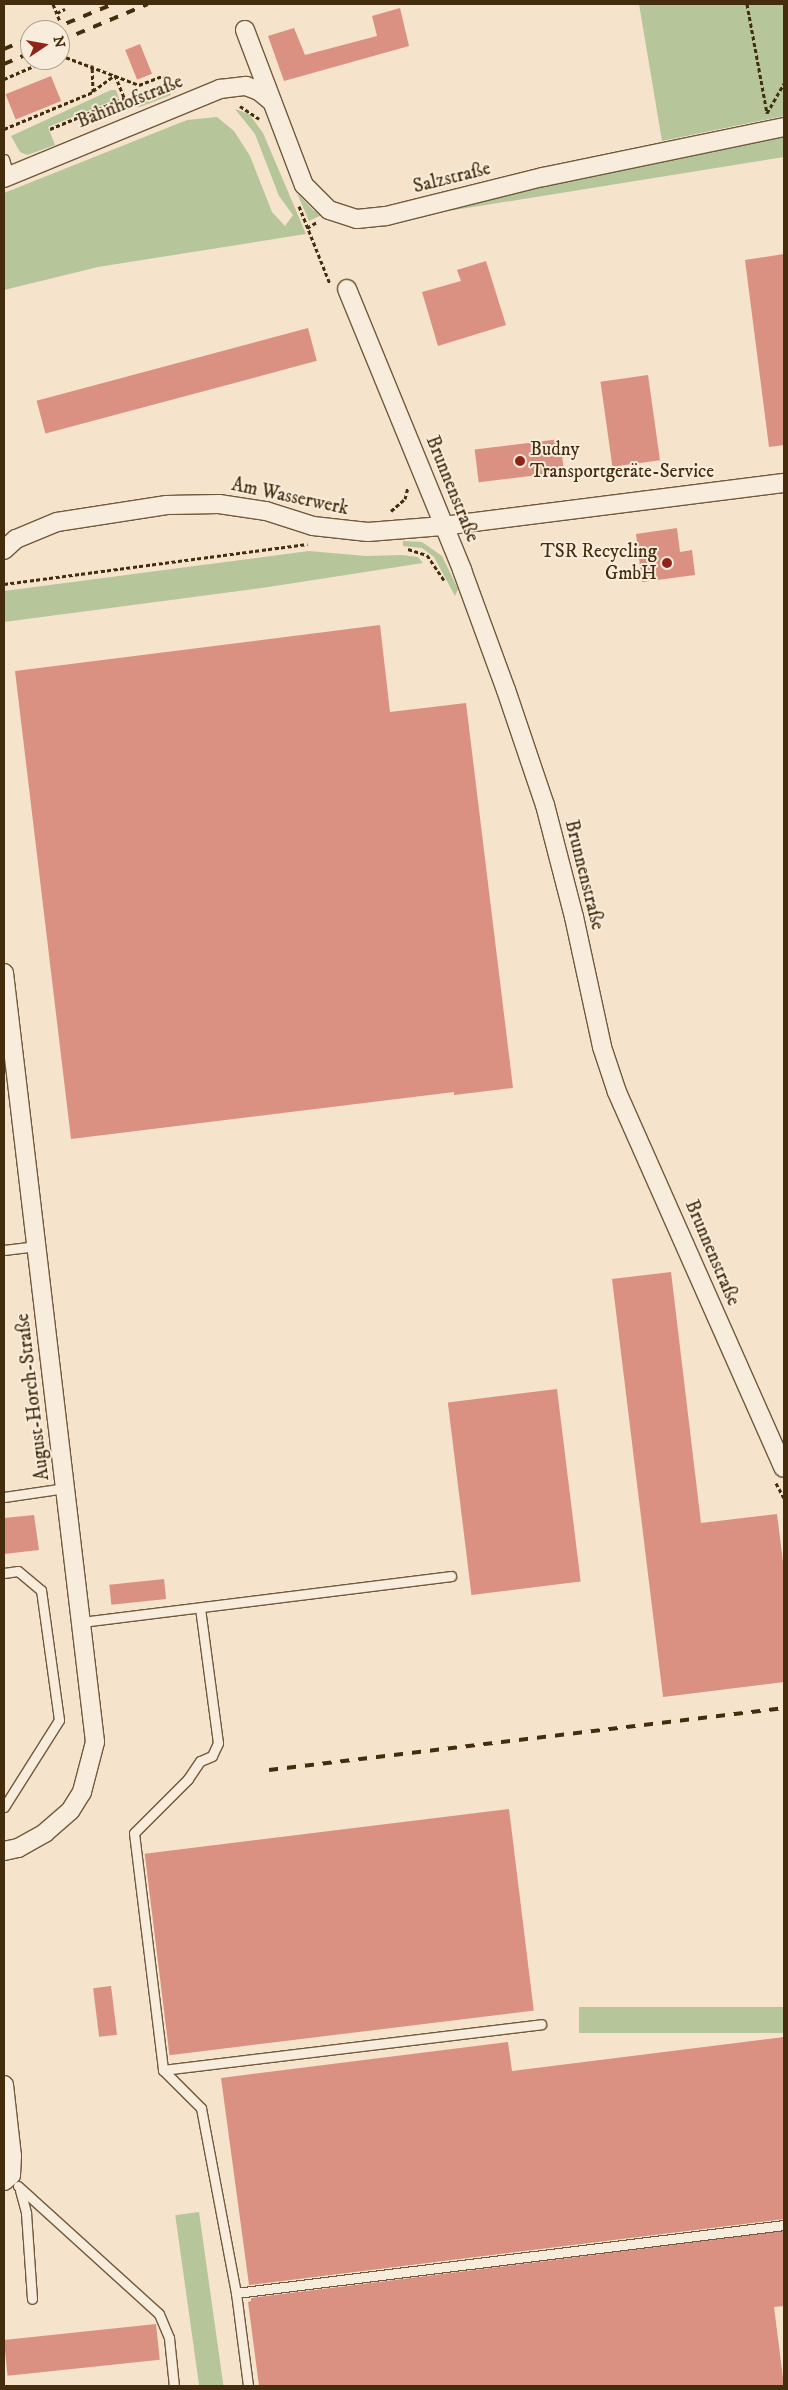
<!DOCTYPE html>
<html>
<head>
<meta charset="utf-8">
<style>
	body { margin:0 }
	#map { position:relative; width:788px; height:2390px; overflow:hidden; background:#f5e3cb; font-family:"IM FELL DW Pica",serif }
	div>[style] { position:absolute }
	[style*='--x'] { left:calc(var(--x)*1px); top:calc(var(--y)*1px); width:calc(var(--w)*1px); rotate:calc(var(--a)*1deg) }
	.green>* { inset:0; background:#b7c59b; transform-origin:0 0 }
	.building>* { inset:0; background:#db9182; transform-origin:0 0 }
	.path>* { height:3px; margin-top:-1.5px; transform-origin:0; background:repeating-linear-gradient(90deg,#432d0c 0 4px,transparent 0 6.5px) }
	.roads { filter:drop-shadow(1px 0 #705a3c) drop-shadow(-1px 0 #705a3c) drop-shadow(0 1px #705a3c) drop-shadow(0 -1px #705a3c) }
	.service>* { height:9px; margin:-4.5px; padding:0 4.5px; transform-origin:4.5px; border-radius:4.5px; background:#f8eddd }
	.minor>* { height:18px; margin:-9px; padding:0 9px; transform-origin:9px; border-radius:9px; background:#f8eddd }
	.rail>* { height:4px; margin-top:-2px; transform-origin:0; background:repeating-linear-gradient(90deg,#432d0c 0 9px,transparent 0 18px) }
	.dots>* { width:14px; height:14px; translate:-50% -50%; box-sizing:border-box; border:2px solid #f8eddd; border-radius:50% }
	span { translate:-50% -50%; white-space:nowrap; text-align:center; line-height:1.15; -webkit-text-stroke:4px #f8eddd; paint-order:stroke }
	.street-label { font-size:19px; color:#432d0c }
	.poi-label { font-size:19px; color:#432d0c }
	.left { translate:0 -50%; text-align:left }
	.right { translate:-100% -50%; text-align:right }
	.frame { position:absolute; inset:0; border:5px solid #432d0c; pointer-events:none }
	.north { position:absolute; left:20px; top:20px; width:50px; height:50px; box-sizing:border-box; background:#f8eddd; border:1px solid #b0a089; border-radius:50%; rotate:78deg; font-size:14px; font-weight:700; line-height:20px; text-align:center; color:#432d0c }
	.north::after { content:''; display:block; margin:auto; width:18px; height:22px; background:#8f2418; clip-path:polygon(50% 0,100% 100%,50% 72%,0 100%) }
</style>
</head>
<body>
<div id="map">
	<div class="green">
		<div style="clip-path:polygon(639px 4px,784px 4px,784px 116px,662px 141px)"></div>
		<div style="left:166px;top:82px;width:14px;height:35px;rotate:69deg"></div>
		<div style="clip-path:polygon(111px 90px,116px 90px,119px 98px,48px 127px,55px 145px,27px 155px,20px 152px,11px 136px)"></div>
		<div style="clip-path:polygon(235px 109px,249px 114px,263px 133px,306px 234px,98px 267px,4px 290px,4px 193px,187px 120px,217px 117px,234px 131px,250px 156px,272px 212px,285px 226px,293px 215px,279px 196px,255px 134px)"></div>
		<div style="clip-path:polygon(784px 136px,784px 157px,436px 213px,548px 184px)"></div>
		<div style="clip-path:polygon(297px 193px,313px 210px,322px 215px,309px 221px)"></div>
		<div style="clip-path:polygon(403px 541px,422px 542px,442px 556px,458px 589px,455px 596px,434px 557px,422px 548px,403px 546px)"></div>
		<div style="clip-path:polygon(309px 551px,366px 556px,402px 555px,418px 557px,423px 563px,262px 588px,4px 622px,4px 591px)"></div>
		<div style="left:784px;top:2007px;width:26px;height:205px;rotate:90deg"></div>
		<div style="left:199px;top:2212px;width:176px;height:24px;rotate:82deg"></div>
	</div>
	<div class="building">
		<div style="clip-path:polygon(400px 8px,409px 46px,284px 81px,268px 36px,294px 28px,305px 55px,377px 36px,372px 16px)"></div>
		<div style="left:140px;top:44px;width:32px;height:16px;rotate:68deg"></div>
		<div style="left:51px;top:76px;width:27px;height:49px;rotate:68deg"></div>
		<div style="clip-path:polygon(784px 254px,784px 445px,769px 447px,745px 260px)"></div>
		<div style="clip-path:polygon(486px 261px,506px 325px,438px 346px,422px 292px,461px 281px,457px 270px)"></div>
		<div style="left:308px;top:328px;width:34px;height:281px;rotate:75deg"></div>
		<div style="left:648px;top:375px;width:86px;height:48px;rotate:82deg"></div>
		<div style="left:560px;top:439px;width:33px;height:86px;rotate:83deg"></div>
		<div style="clip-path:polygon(677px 528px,680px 552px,692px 550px,695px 575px,642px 582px,636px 534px)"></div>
		<div style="clip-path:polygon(380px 625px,390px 712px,466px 703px,513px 1088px,454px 1095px,454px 1092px,71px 1139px,15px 671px)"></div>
		<div style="clip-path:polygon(671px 1272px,701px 1523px,777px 1514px,784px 1570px,784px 1682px,663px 1697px,612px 1279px)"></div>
		<div style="left:557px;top:1389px;width:194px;height:110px;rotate:83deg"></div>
		<div style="clip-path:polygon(34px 1515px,39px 1550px,4px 1554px,4px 1518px)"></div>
		<div style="left:164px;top:1579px;width:20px;height:55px;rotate:84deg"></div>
		<div style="left:509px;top:1809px;width:203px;height:367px;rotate:83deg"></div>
		<div style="left:111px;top:1986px;width:49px;height:18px;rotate:83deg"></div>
		<div style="clip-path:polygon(784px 2037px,784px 2219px,249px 2285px,221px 2078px,508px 2042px,512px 2071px)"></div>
		<div style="clip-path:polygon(784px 2231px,784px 2306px,774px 2307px,784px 2386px,259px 2386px,248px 2302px,251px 2301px,251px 2298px)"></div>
		<div style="left:156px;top:2324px;width:36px;height:153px;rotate:84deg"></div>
	</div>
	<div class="path">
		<div style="--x:53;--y:4;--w:18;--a:68"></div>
		<div style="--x:747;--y:4;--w:111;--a:79.6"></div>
		<div style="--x:57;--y:13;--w:9;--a:-27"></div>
		<div style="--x:60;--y:55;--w:85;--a:20.8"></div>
		<div style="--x:139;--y:85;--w:26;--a:-21"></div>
		<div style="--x:163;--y:76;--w:7;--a:27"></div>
		<div style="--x:169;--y:79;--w:13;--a:67"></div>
		<div style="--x:4;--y:79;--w:48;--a:-23.4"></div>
		<div style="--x:93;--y:91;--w:27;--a:-36"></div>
		<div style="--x:115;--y:75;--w:37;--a:68"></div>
		<div style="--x:240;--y:106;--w:23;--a:34"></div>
		<div style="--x:767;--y:113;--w:34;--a:-60"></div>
		<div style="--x:4;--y:129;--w:96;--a:-22.6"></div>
		<div style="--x:93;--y:92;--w:27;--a:-92"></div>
		<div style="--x:50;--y:129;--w:81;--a:-22.5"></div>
		<div style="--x:299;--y:206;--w:84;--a:68.3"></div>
		<div style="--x:307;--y:228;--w:12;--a:-31"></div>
		<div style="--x:391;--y:511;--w:18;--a:-41"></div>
		<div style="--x:405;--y:499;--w:12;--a:-76"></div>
		<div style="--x:408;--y:549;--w:20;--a:18"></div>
		<div style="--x:427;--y:555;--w:32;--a:56"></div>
		<div style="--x:4;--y:584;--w:306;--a:-7.5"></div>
		<div style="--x:776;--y:1483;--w:17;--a:62"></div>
	</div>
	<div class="roads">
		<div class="service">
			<div style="--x:4;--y:159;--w:17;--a:73"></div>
			<div style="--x:4;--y:1250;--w:33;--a:-7"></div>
			<div style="--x:4;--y:1497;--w:62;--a:-8.4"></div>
			<div style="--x:4;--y:1573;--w:14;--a:-8"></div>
			<div style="--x:18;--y:1571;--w:30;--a:40"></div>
			<div style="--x:41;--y:1590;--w:131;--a:82.1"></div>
			<div style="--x:59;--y:1720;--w:103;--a:122.3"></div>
			<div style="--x:200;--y:1608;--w:136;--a:82.4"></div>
			<div style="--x:218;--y:1743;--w:14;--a:115"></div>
			<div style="--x:212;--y:1756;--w:13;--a:157"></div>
			<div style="--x:200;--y:1761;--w:22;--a:124"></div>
			<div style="--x:188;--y:1779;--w:76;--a:135"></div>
			<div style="--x:134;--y:1833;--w:239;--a:83"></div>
			<div style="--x:163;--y:2070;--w:54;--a:45"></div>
			<div style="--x:201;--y:2108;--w:188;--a:79.3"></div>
			<div style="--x:236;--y:2293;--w:94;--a:82.6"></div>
			<div style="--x:82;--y:1622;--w:372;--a:-7.1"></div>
			<div style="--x:163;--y:2070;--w:381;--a:-6.9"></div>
			<div style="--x:18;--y:2186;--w:190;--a:42.2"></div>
			<div style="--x:159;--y:2314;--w:26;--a:67"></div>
			<div style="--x:169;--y:2338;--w:48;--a:84.1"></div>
			<div style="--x:20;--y:2190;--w:24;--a:75"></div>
			<div style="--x:26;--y:2213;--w:86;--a:86"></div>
			<div style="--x:236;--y:2293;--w:552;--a:-7.07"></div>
		</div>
		<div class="minor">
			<div style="--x:245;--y:30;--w:166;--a:69.2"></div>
			<div style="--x:304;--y:185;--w:35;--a:45"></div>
			<div style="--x:329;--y:210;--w:29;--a:18"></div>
			<div style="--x:357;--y:219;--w:29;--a:-6"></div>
			<div style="--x:386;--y:216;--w:162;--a:-14"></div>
			<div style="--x:543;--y:177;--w:246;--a:-11.7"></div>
			<div style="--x:4;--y:178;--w:234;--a:-22.4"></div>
			<div style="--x:220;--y:89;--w:26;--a:-7"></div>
			<div style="--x:246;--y:86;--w:14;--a:21"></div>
			<div style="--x:259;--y:91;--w:17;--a:40"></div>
			<div style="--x:347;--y:289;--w:304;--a:67.7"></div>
			<div style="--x:462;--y:570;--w:128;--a:69.9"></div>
			<div style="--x:506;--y:690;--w:121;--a:71.3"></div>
			<div style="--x:545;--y:805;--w:116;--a:75.5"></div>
			<div style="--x:574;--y:917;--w:133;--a:77.8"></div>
			<div style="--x:602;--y:1047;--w:47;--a:71.6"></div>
			<div style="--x:617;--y:1092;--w:411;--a:66.1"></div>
			<div style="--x:4;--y:550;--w:16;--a:-43"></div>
			<div style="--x:16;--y:539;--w:44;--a:-22.5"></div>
			<div style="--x:57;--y:522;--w:111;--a:-8.8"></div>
			<div style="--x:167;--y:505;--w:52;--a:-1.1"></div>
			<div style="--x:219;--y:504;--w:48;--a:8.5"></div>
			<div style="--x:266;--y:511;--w:49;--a:17.7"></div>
			<div style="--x:313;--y:526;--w:55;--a:6.2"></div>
			<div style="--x:368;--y:532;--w:75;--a:-4.6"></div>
			<div style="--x:443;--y:526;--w:344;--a:-7.2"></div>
			<div style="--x:4;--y:973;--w:774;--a:83.25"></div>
			<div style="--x:95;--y:1742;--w:52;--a:104.6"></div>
			<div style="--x:82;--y:1792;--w:22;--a:122"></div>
			<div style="--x:70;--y:1811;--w:33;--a:139"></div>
			<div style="--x:45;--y:1833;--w:31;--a:151"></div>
			<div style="--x:18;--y:1848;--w:14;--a:168"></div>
			<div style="--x:4;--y:2085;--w:71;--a:83.6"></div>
			<div style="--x:12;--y:2156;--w:19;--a:93"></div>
			<div style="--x:11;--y:2175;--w:9;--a:139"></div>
		</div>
	</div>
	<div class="rail">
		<div style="--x:50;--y:30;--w:68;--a:-22.4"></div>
		<div style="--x:60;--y:41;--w:95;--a:-22.8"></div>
		<div style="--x:4;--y:49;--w:28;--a:-23"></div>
		<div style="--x:4;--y:64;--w:28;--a:-23"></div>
		<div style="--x:269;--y:1770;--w:519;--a:-6.86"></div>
	</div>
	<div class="dots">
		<div style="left:520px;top:461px;background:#8f2418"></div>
		<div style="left:667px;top:563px;background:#8f2418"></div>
	</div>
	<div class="street-label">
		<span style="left:130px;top:102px;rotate:-22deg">Bahnhofstraße</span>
		<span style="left:452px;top:178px;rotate:-14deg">Salzstraße</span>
		<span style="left:452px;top:489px;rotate:68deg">Brunnenstraße</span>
		<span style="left:290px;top:497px;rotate:12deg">Am Wasserwerk</span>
		<span style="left:584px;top:875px;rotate:76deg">Brunnenstraße</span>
		<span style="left:712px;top:1253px;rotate:67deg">Brunnenstraße</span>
		<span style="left:33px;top:1397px;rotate:-97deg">August-Horch-Straße</span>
	</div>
	<div class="poi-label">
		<span class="left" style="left:530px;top:461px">Budny<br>Transportgeräte-Service</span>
		<span class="right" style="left:657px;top:563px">TSR Recycling<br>GmbH</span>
	</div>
	<div class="frame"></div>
	<div class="north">N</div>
</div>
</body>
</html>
